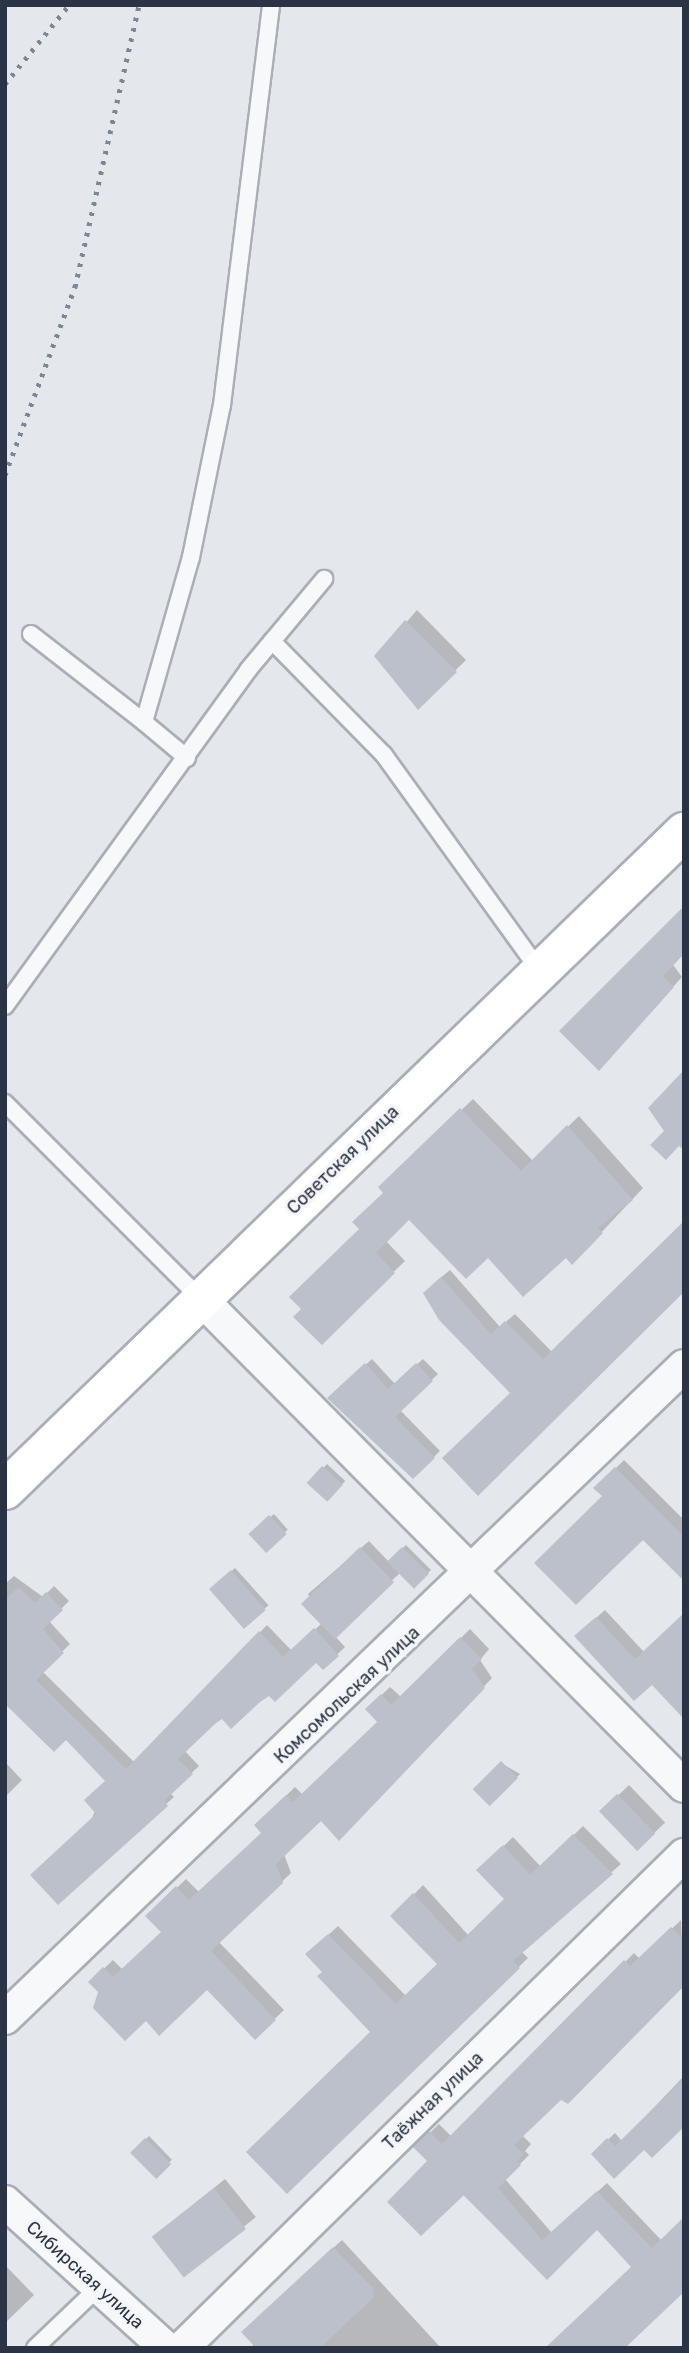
<!DOCTYPE html>
<html>
<head>
<meta charset="utf-8">
<style>
	body { margin:0 }
	#map { position:relative; width:689px; height:2353px; overflow:hidden; background:#e4e7ec; font-family:Rubik,sans-serif }
	div>[style] { position:absolute }
	[style*='--x'] { left:calc(var(--x)*1px); top:calc(var(--y)*1px); width:calc(var(--w)*1px); rotate:calc(var(--a)*1deg) }
	.shadow>* { inset:0; background:#0003; transform-origin:0 0 }
	.building>* { inset:0; background:#bbc0ca; transform-origin:0 0 }
	.roads { filter:drop-shadow(2px 0 #a9aeb7) drop-shadow(-2px 0 #a9aeb7) drop-shadow(0 2px #a9aeb7) drop-shadow(0 -2px #a9aeb7) }
	.lane>* { height:16px; margin:-8px; padding:0 8px; transform-origin:8px; border-radius:8px; background:#f7f8fa }
	.street>* { height:32px; margin:-16px; padding:0 16px; transform-origin:16px; border-radius:16px; background:#f7f8fa }
	.secondary>* { height:38px; margin:-19px; padding:0 19px; transform-origin:19px; border-radius:19px; background:#fff }
	.rail>* { height:5px; margin-top:-2.5px; transform-origin:0; background:repeating-linear-gradient(90deg,#7d8696 0 3.5px,transparent 0 10.5px) }
	span { translate:-50% -50%; white-space:nowrap; text-align:center; line-height:1.15; -webkit-text-stroke:7px #f4f6f9; paint-order:stroke }
	.street-label { font-size:18px; color:#2b3445 }
	.frame { position:absolute; inset:0; border:7px solid #2b3445; pointer-events:none }
</style>
</head>
<body>
<div id="map">
	<div class="shadow">
		<div style="clip-path:polygon(417px 610px,466px 660px,418px 707px,377px 656px)"></div>
		<div style="clip-path:polygon(665px 954px,682px 977px,608px 1059px)"></div>
		<div style="clip-path:polygon(473px 1099px,533px 1161px,579px 1116px,643px 1188px,583px 1252px,566px 1256px,488px 1256px,409px 1218px,386px 1241px,405px 1261px,321px 1342px,361px 1229px,385px 1193px,380px 1187px)"></div>
		<div style="clip-path:polygon(450px 1270px,500px 1327px,515px 1314px,552px 1352px,512px 1393px,433px 1284px)"></div>
		<div style="clip-path:polygon(372px 1359px,395px 1384px,423px 1359px,438px 1374px,400px 1410px,440px 1451px,413px 1477px,330px 1398px)"></div>
		<div style="clip-path:polygon(624px 1460px,684px 1520px,684px 1579px,596px 1488px)"></div>
		<div style="left:327px;top:1464px;width:25px;height:25px;rotate:43deg"></div>
		<div style="left:274px;top:1514px;width:21px;height:30px;rotate:49deg"></div>
		<div style="clip-path:polygon(369px 1541px,389px 1562px,406px 1545px,431px 1570px,413px 1586px,400px 1573px,334px 1635px,345px 1647px,323px 1668px,316px 1661px,222px 1717px,184px 1750px,199px 1766px,170px 1793px,174px 1797px,58px 1903px,107px 1781px,66px 1737px,5px 1702px,5px 1584px,14px 1576px,43px 1597px,54px 1586px,69px 1601px,49px 1621px,70px 1644px,42px 1671px,135px 1763px,267px 1625px,292px 1651px,322px 1623px,308px 1594px)"></div>
		<div style="left:235px;top:1568px;width:50px;height:31px;rotate:48deg"></div>
		<div style="clip-path:polygon(605px 1610px,644px 1652px,652px 1683px,585px 1628px)"></div>
		<div style="clip-path:polygon(470px 1629px,489px 1649px,480px 1660px,492px 1678px,339px 1838px,321px 1819px,284px 1854px,291px 1873px,219px 1942px,284px 2010px,255px 2038px,207px 1987px,146px 2019px,90px 1982px,113px 1960px,123px 1970px,163px 1932px,148px 1916px,186px 1879px,199px 1892px,263px 1832px,256px 1825px,295px 1787px,303px 1795px,380px 1722px,367px 1709px,390px 1687px,401px 1697px)"></div>
		<div style="clip-path:polygon(5px 1762px,22px 1780px,5px 1797px)"></div>
		<div style="clip-path:polygon(501px 1763px,520px 1774px,517px 1777px)"></div>
		<div style="left:629px;top:1785px;width:52px;height:39px;rotate:46deg"></div>
		<div style="clip-path:polygon(583px 1826px,621px 1864px,521px 1951px,528px 1958px,287px 2191px,373px 2032px,308px 1954px,338px 1926px,406px 1996px,439px 1964px,393px 1916px,423px 1885px,469px 1936px,507px 1899px,479px 1870px,513px 1837px,541px 1867px)"></div>
		<div style="clip-path:polygon(681px 1920px,684px 1985px,522px 2135px,531px 2144px,525px 2151px,529px 2155px,505px 2179px,552px 2233px,607px 2183px,662px 2241px,634px 2266px,597px 2227px,547px 2278px,415px 2147px,439px 2124px,452px 2137px,634px 1953px,640px 1959px)"></div>
		<div style="clip-path:polygon(684px 2076px,684px 2125px,644px 2148px,593px 2154px,615px 2133px,622px 2141px)"></div>
		<div style="left:149px;top:2136px;width:33px;height:24px;rotate:46deg"></div>
		<div style="left:225px;top:2179px;width:49px;height:91px;rotate:51deg"></div>
		<div style="clip-path:polygon(342px 2240px,441px 2348px,253px 2348px,252px 2324px)"></div>
		<div style="clip-path:polygon(5px 2265px,34px 2295px,5px 2323px)"></div>
	</div>
	<div class="building">
		<div style="clip-path:polygon(405px 620px,457px 672px,418px 710px,374px 656px)"></div>
		<div style="clip-path:polygon(684px 906px,684px 954px,663px 976px,674px 987px,599px 1071px,559px 1031px)"></div>
		<div style="clip-path:polygon(684px 1070px,684px 1150px,679px 1146px,666px 1160px,650px 1145px,664px 1131px,648px 1108px)"></div>
		<div style="clip-path:polygon(460px 1108px,521px 1171px,567px 1125px,633px 1200px,598px 1228px,603px 1233px,572px 1265px,566px 1258px,523px 1297px,488px 1258px,466px 1279px,409px 1220px,376px 1253px,395px 1273px,322px 1345px,293px 1317px,301px 1309px,289px 1297px,359px 1229px,352px 1222px,383px 1193px,378px 1187px)"></div>
		<div style="clip-path:polygon(684px 1221px,684px 1292px,478px 1496px,442px 1458px,510px 1393px,439px 1320px,423px 1293px,441px 1277px,491px 1334px,505px 1321px,543px 1359px)"></div>
		<div style="clip-path:polygon(365px 1363px,388px 1389px,416px 1363px,433px 1381px,395px 1417px,435px 1458px,413px 1479px,327px 1398px)"></div>
		<div style="left:322px;top:1466px;width:28px;height:23px;rotate:42deg"></div>
		<div style="clip-path:polygon(615px 1467px,684px 1537px,684px 1581px,643px 1540px,576px 1605px,534px 1563px,602px 1496px,593px 1488px)"></div>
		<div style="left:269px;top:1515px;width:26px;height:28px;rotate:47deg"></div>
		<div style="left:360px;top:1547px;width:49px;height:82px;rotate:46deg"></div>
		<div style="left:402px;top:1547px;width:38px;height:21px;rotate:45deg"></div>
		<div style="left:231px;top:1570px;width:53px;height:29px;rotate:49deg"></div>
		<div style="clip-path:polygon(19px 1587px,35px 1603px,46px 1592px,63px 1610px,43px 1629px,64px 1653px,36px 1680px,126px 1769px,259px 1631px,283px 1657px,314px 1628px,339px 1656px,323px 1670px,316px 1663px,275px 1702px,269px 1696px,260px 1702px,231px 1729px,222px 1719px,216px 1723px,178px 1759px,193px 1774px,164px 1801px,168px 1806px,58px 1905px,30px 1875px,96px 1814px,84px 1800px,105px 1781px,66px 1740px,54px 1752px,5px 1704px,5px 1600px)"></div>
		<div style="clip-path:polygon(684px 1613px,684px 1719px,652px 1685px,634px 1701px,574px 1636px,596px 1617px,635px 1659px)"></div>
		<div style="clip-path:polygon(460px 1637px,482px 1659px,472px 1669px,485px 1688px,339px 1841px,321px 1821px,276px 1864px,283px 1883px,211px 1951px,276px 2020px,255px 2040px,207px 1990px,159px 2036px,146px 2021px,125px 2041px,93px 2008px,98px 1992px,88px 1982px,103px 1967px,113px 1977px,161px 1932px,145px 1916px,176px 1886px,189px 1900px,261px 1833px,254px 1825px,286px 1795px,293px 1802px,377px 1722px,365px 1709px,381px 1694px,391px 1705px)"></div>
		<div style="left:501px;top:1761px;width:24px;height:40px;rotate:45deg"></div>
		<div style="left:617px;top:1794px;width:55px;height:25px;rotate:46deg"></div>
		<div style="clip-path:polygon(573px 1834px,613px 1874px,513px 1961px,520px 1968px,287px 2194px,246px 2152px,370px 2032px,317px 1976px,322px 1972px,305px 1954px,328px 1934px,396px 2004px,437px 1964px,390px 1916px,413px 1893px,459px 1943px,504px 1899px,476px 1870px,503px 1845px,530px 1875px)"></div>
		<div style="clip-path:polygon(671px 1927px,684px 1940px,684px 1986px,568px 2104px,561px 2100px,514px 2145px,524px 2154px,517px 2161px,521px 2165px,498px 2188px,542px 2240px,597px 2191px,652px 2248px,684px 2217px,684px 2292px,625px 2348px,545px 2348px,631px 2267px,597px 2230px,547px 2280px,464px 2195px,421px 2236px,387px 2202px,427px 2161px,413px 2147px,429px 2131px,442px 2144px,624px 1960px,630px 1966px)"></div>
		<div style="clip-path:polygon(684px 2078px,684px 2127px,652px 2158px,644px 2150px,614px 2179px,591px 2154px,607px 2138px,615px 2146px)"></div>
		<div style="left:145px;top:2138px;width:37px;height:21px;rotate:45deg"></div>
		<div style="left:214px;top:2188px;width:52px;height:79px;rotate:52deg"></div>
		<div style="clip-path:polygon(333px 2247px,373px 2288px,374px 2297px,320px 2348px,256px 2348px,241px 2332px)"></div>
	</div>
	<div class="roads">
		<div class="lane">
			<div style="--x:31;--y:634;--w:143;--a:37.9"></div>
			<div style="--x:272;--y:641;--w:160;--a:45.5"></div>
			<div style="--x:384;--y:755;--w:266;--a:54.2"></div>
			<div style="--x:187;--y:758;--w:56;--a:-140.1"></div>
			<div style="--x:144;--y:722;--w:172;--a:-74.1"></div>
			<div style="--x:191;--y:557;--w:155;--a:-78.5"></div>
			<div style="--x:222;--y:405;--w:403;--a:-83"></div>
			<div style="--x:5;--y:1006;--w:415;--a:-54.1"></div>
			<div style="--x:248;--y:670;--w:119;--a:-50.1"></div>
			<div style="--x:5;--y:1103;--w:276;--a:45"></div>
			<div style="--x:35;--y:2348;--w:88;--a:-43.6"></div>
		</div>
		<div class="street">
			<div style="--x:200;--y:1298;--w:687;--a:45.24"></div>
			<div style="--x:5;--y:2018;--w:941;--a:-43.84"></div>
			<div style="--x:5;--y:2202;--w:217;--a:42.2"></div>
			<div style="--x:182;--y:2348;--w:704;--a:-44.48"></div>
		</div>
		<div class="secondary">
			<div style="--x:5;--y:1490;--w:946;--a:-44.1"></div>
		</div>
	</div>
	<div class="rail">
		<div style="--x:5;--y:84;--w:102;--a:-51"></div>
		<div style="--x:5;--y:475;--w:201;--a:-69.6"></div>
		<div style="--x:75;--y:287;--w:289;--a:-77.2"></div>
	</div>
	<div class="street-label">
		<span style="left:343px;top:1160px;rotate:-44deg">Советская улица</span>
		<span style="left:347px;top:1695px;rotate:-43deg">Комсомольская улица</span>
		<span style="left:433px;top:2101px;rotate:-44deg">Таёжная улица</span>
		<span style="left:85px;top:2275px;rotate:42deg">Сибирская улица</span>
	</div>
	<div class="frame"></div>
</div>
</body>
</html>
